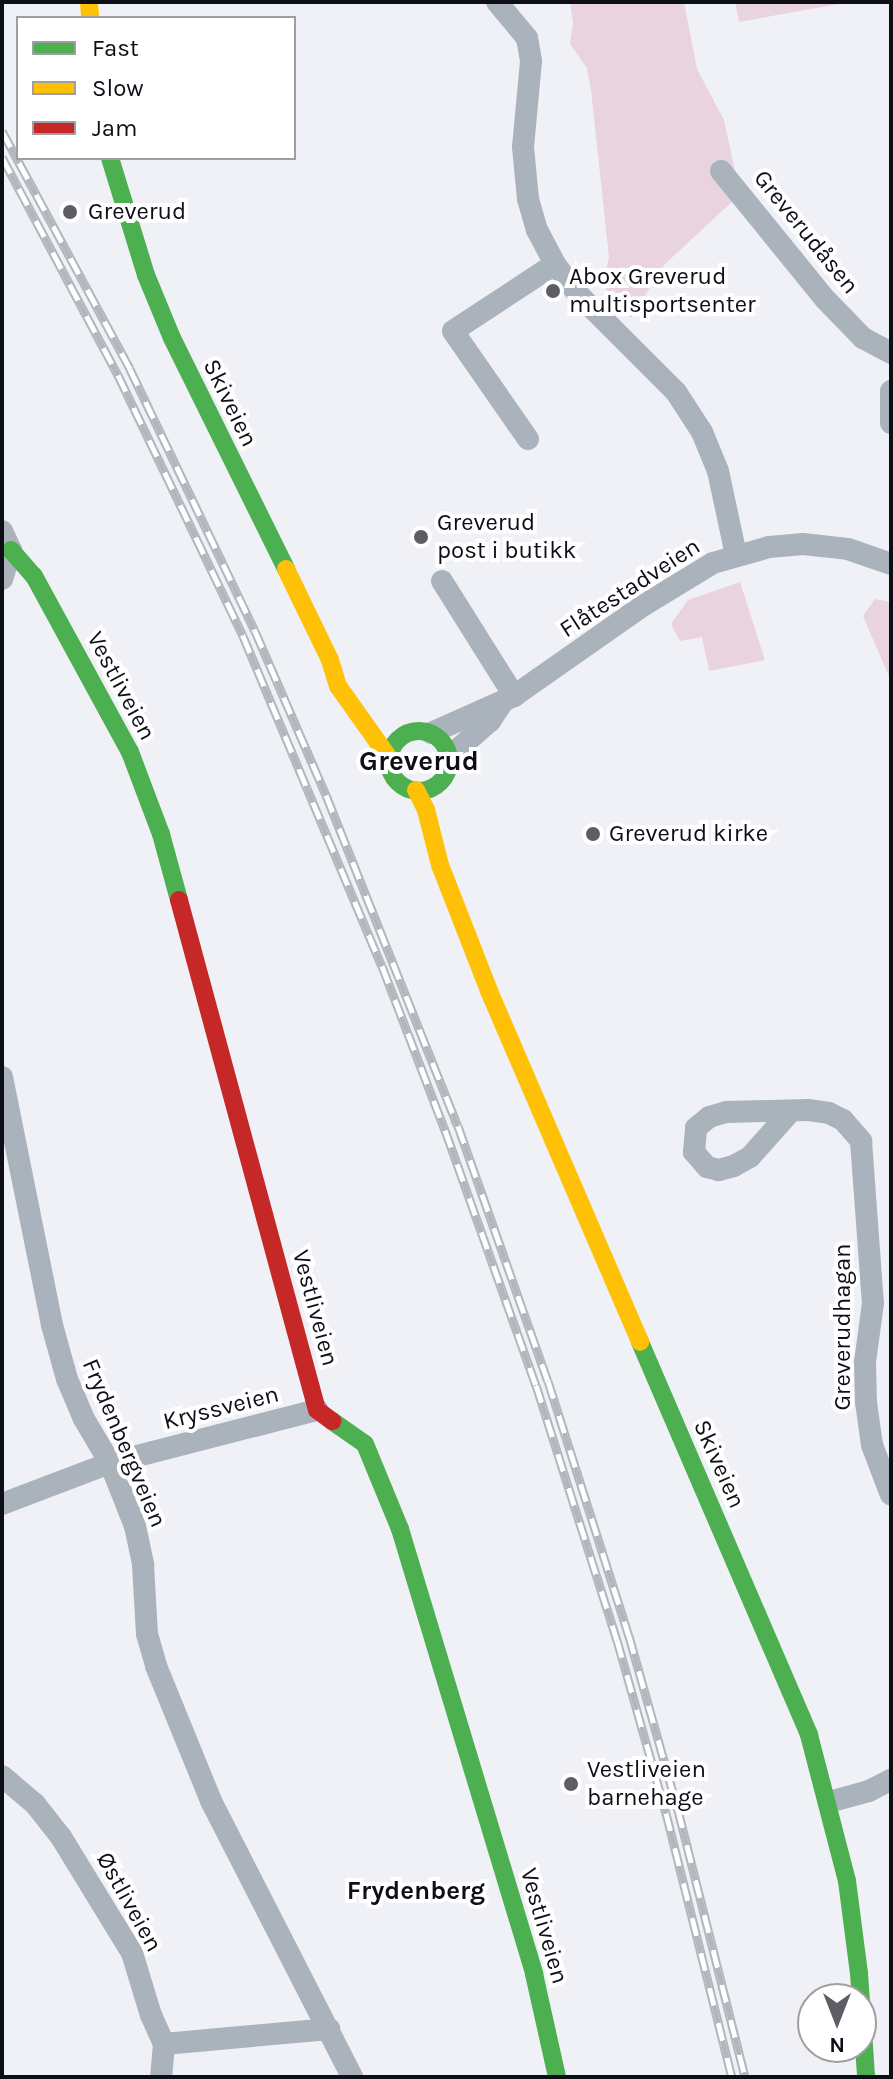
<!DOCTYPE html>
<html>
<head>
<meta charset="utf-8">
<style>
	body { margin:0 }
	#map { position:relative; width:893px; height:2079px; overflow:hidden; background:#f0f1f7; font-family:Karla,sans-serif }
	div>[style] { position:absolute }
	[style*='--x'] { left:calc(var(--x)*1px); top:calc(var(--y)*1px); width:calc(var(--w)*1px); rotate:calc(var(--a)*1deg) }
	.green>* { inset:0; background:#e8d3df }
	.street>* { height:22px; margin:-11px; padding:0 11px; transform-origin:11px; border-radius:11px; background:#aab3bc }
	.fast>* { height:18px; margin:-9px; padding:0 9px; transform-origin:9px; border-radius:9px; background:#4caf50 }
	.fast>.ring { margin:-9px; padding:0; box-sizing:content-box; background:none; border:18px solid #4caf50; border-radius:50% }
	.slow>* { height:18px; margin:-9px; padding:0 9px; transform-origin:9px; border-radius:9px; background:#ffc107 }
	.jam>* { height:18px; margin:-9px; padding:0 9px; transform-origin:9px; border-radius:9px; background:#c62828 }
	.rail>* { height:9px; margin-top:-4.5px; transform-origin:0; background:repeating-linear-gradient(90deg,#fff 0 18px,#b2b6bd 0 36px); box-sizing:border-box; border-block:2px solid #b2b6bd }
	.dots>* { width:22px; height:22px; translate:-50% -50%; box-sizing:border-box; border:4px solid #fff; border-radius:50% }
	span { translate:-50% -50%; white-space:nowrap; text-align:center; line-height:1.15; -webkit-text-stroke:8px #fff; paint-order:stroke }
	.poi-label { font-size:24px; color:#0e0e17 }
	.left { translate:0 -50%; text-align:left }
	.street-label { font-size:24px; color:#0e0e17 }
	.neighbourhood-label { font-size:26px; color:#0e0e17; font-weight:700 }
	.quarter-label { font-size:28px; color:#0e0e17; font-weight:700 }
	.frame { position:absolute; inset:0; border:4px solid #0e0e17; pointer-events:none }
	.legend { position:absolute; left:16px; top:16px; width:280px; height:144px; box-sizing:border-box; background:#fff; border:2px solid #9f9fa2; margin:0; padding:10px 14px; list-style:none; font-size:24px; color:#0e0e17 }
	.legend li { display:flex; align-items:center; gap:16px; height:40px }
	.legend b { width:40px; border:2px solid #9f9fa2 }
	.north { position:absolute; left:797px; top:1983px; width:80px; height:80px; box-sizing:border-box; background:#fff; border:2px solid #9f9fa2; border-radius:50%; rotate:180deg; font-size:22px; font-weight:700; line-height:32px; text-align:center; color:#0e0e17 }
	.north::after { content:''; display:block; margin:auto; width:28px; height:36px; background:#5d5d65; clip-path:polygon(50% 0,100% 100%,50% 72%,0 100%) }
</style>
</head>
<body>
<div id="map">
	<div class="green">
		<div style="clip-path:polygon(570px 2px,684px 2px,697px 69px,724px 120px,737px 180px,735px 199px,664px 265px,631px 318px,608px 295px,604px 281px,609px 257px,591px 90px,587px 68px,570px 44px,573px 23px)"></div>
		<div style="clip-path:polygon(735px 2px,850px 2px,739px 22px)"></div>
		<div style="clip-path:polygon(740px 582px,765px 660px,709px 671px,702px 637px,680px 641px,671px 624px,688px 600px)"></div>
		<div style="clip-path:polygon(875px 599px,891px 602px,891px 681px,863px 616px)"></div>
	</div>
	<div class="street">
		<div style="--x:497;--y:2;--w:47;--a:50.2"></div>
		<div style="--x:527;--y:38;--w:23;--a:80"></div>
		<div style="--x:531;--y:61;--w:86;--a:95.3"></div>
		<div style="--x:523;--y:147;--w:52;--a:84.5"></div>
		<div style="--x:528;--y:199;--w:32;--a:74"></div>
		<div style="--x:537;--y:230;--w:38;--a:62"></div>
		<div style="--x:555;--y:264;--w:36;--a:53"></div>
		<div style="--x:577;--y:293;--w:140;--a:45"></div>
		<div style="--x:676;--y:392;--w:48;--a:57"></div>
		<div style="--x:702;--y:432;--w:42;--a:67.7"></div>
		<div style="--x:718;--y:471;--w:86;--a:77.9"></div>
		<div style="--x:721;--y:171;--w:166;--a:50.9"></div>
		<div style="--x:826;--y:300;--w:53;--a:45.8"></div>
		<div style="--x:863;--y:338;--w:32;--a:28"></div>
		<div style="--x:891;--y:391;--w:32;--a:90"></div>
		<div style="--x:528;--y:439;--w:131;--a:-124.8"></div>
		<div style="--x:453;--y:331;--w:122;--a:-33.3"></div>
		<div style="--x:2;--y:531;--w:21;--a:65"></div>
		<div style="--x:11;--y:550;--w:30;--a:107"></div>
		<div style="--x:442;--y:581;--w:136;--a:57.9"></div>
		<div style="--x:431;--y:733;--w:91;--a:-24"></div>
		<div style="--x:514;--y:696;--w:159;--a:-35"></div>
		<div style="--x:644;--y:605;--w:81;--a:-31.3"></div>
		<div style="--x:713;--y:563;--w:58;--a:-15.9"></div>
		<div style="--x:769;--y:547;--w:34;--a:-5"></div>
		<div style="--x:803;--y:544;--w:45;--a:6.3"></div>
		<div style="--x:848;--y:549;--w:46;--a:19.2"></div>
		<div style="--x:449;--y:757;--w:55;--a:-41.3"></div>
		<div style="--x:490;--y:721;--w:22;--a:-56"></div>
		<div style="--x:2;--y:1077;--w:253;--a:78.6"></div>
		<div style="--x:52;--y:1325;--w:56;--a:74.5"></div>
		<div style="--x:67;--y:1379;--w:43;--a:67"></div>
		<div style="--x:84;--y:1419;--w:51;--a:59.4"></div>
		<div style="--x:110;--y:1463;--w:68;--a:68.4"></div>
		<div style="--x:135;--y:1526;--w:40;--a:78"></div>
		<div style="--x:143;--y:1565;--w:69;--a:86.7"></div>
		<div style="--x:147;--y:1634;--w:33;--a:74"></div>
		<div style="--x:156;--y:1666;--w:146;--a:67.8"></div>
		<div style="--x:211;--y:1801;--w:310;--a:62.9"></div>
		<div style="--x:791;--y:1111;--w:62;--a:131.7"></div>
		<div style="--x:750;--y:1157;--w:18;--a:151"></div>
		<div style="--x:734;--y:1166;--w:16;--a:165"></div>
		<div style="--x:719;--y:1170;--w:12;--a:-166"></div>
		<div style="--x:707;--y:1167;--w:20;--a:-131"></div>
		<div style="--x:694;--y:1152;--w:24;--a:-85"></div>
		<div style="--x:696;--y:1128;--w:17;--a:-40"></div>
		<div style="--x:709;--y:1117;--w:19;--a:-16"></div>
		<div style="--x:727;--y:1112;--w:81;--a:-1.4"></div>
		<div style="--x:808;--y:1110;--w:21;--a:8"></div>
		<div style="--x:829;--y:1113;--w:16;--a:27"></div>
		<div style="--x:843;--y:1120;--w:28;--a:49"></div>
		<div style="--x:861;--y:1141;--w:162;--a:85.8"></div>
		<div style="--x:873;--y:1303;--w:60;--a:97.7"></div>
		<div style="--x:865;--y:1362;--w:40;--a:88.6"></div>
		<div style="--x:866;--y:1402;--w:43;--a:82.1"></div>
		<div style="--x:872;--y:1445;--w:53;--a:69.2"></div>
		<div style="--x:2;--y:1504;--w:116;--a:-20.8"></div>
		<div style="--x:110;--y:1463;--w:214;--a:-14.4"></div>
		<div style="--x:2;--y:1776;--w:43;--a:40.3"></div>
		<div style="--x:35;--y:1804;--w:42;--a:51.8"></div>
		<div style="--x:61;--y:1837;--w:136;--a:58.5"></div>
		<div style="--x:132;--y:1953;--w:65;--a:73"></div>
		<div style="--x:151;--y:2015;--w:32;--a:66"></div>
		<div style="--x:164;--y:2044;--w:33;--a:95"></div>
		<div style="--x:829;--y:1802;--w:41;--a:-15.4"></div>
		<div style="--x:869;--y:1791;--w:25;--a:-27"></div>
		<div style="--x:164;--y:2044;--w:166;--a:-5.2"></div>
	</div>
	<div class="fast">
		<div style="--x:110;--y:158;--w:122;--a:72.9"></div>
		<div style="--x:146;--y:275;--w:68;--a:67.6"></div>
		<div style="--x:172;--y:338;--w:258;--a:63.7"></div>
		<div style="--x:11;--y:550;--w:35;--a:49"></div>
		<div style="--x:34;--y:576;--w:200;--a:61.4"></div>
		<div style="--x:130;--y:752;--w:88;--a:69.3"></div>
		<div style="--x:161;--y:834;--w:68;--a:74.7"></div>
		<div class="ring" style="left:389px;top:731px;width:42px;height:42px"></div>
		<div style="--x:640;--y:1342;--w:428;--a:66.7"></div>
		<div style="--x:809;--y:1735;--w:151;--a:75.4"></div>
		<div style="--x:847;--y:1881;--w:93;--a:82.6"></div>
		<div style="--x:859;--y:1973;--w:104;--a:86.1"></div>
		<div style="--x:332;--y:1421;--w:40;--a:34.9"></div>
		<div style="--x:365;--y:1444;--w:92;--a:67.6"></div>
		<div style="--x:400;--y:1529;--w:465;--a:73.2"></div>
		<div style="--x:534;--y:1974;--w:106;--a:77.4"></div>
	</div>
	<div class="slow">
		<div style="--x:89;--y:2;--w:16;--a:86"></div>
		<div style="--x:286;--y:569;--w:101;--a:64.2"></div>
		<div style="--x:330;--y:660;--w:27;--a:73"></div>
		<div style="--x:338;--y:686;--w:88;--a:54.7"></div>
		<div style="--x:416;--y:790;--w:22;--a:63"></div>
		<div style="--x:426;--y:810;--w:57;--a:75.7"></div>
		<div style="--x:440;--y:865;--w:135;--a:68.7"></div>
		<div style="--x:489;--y:991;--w:382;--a:66.7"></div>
	</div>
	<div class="jam">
		<div style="--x:179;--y:900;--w:528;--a:74.86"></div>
		<div style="--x:317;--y:1410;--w:19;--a:36"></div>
	</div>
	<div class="rail">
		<div style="--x:2;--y:131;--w:270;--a:61.7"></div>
		<div style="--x:130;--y:369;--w:290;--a:64.5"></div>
		<div style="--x:255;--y:631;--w:179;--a:66.6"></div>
		<div style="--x:326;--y:795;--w:356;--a:68.3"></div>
		<div style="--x:458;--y:1126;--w:270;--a:70.6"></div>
		<div style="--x:548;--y:1381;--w:268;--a:72.4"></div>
		<div style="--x:629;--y:1636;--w:181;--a:74.3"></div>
		<div style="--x:678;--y:1810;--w:275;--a:75.9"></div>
		<div style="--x:2;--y:157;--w:247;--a:62"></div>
		<div style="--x:118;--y:375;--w:289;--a:64.4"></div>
		<div style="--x:243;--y:636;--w:358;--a:67.2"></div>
		<div style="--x:382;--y:966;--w:176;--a:69"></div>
		<div style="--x:445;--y:1130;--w:271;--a:70.4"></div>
		<div style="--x:536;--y:1385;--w:268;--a:72.4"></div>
		<div style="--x:617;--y:1640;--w:180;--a:74.2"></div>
		<div style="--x:666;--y:1813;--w:272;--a:76"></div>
	</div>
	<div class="dots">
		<div style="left:70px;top:212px;background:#5d5d65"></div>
		<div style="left:553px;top:291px;background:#5d5d65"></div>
		<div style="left:421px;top:537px;background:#5d5d65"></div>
		<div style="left:593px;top:834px;background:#5d5d65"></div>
		<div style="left:571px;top:1784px;background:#5d5d65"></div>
	</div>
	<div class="poi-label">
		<span class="left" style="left:88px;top:212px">Greverud</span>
		<span class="left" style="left:569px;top:291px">Abox Greverud<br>multisportsenter</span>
		<span class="left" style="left:437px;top:537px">Greverud<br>post i butikk</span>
		<span class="left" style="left:609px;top:834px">Greverud kirke</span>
		<span class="left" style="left:587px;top:1784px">Vestliveien<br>barnehage</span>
	</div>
	<div class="street-label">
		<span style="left:806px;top:232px;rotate:51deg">Greverudåsen</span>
		<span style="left:230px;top:403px;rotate:64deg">Skiveien</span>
		<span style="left:630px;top:588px;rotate:-33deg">Flåtestadveien</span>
		<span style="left:121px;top:686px;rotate:62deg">Vestliveien</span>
		<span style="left:315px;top:1308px;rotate:75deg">Vestliveien</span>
		<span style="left:843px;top:1327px;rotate:-90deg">Greverudhagan</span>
		<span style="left:221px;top:1408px;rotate:-14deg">Kryssveien</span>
		<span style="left:124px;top:1443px;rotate:67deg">Frydenbergveien</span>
		<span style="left:719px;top:1464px;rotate:66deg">Skiveien</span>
		<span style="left:129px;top:1902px;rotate:61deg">Østliveien</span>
		<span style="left:544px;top:1926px;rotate:74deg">Vestliveien</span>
	</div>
	<div class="neighbourhood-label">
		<span style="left:416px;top:1891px">Frydenberg</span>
	</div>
	<div class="quarter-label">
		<span style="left:419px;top:761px">Greverud</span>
	</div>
	<div class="frame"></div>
	<ul class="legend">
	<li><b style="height:10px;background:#4caf50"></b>Fast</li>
	<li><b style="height:10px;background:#ffc107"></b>Slow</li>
	<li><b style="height:10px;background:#c62828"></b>Jam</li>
	</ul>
	<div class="north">N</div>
</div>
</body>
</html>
